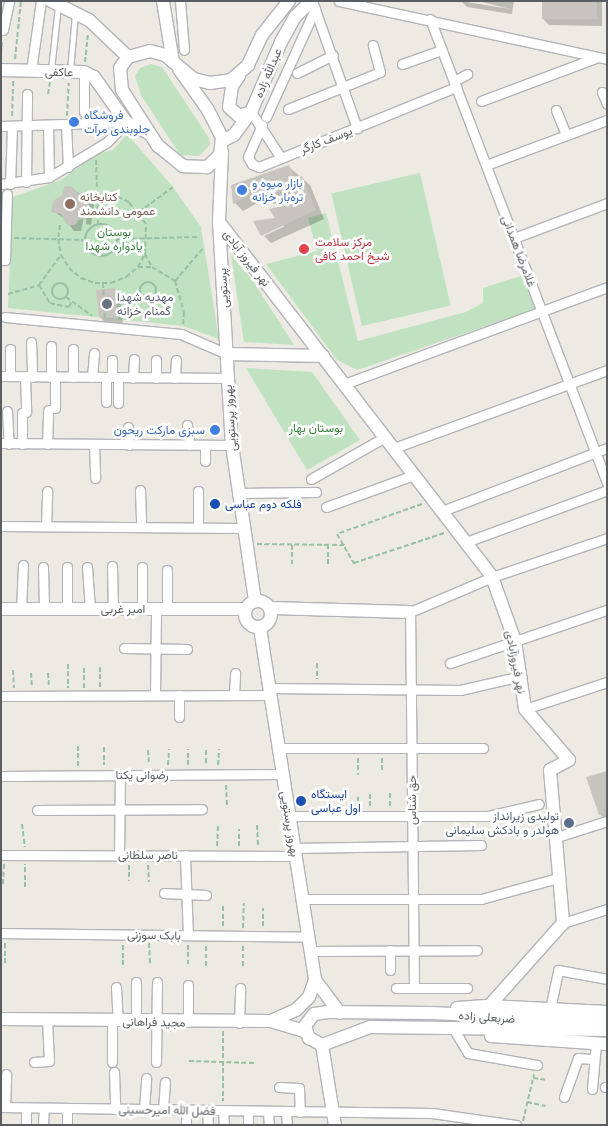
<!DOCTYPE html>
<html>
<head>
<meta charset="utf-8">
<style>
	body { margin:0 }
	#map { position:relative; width:608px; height:1126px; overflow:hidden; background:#eceae2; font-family:Lato,Vazirmatn,sans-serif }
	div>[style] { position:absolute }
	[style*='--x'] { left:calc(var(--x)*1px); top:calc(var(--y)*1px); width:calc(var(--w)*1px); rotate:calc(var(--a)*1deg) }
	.green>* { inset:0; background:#c0e2c1; transform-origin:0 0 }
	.shadow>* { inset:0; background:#0003 }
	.building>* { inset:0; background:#c8c5c0; transform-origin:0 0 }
	.path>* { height:2px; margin-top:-1px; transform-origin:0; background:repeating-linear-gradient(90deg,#98c0a4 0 5px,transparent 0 7.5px) }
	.path>.ring { margin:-1px; padding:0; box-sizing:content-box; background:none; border:2px solid #98c0a4; border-radius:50% }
	.roads { filter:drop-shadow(1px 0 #b3b4b9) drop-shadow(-1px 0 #b3b4b9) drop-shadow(0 1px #b3b4b9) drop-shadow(0 -1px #b3b4b9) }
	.lane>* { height:4.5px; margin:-2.25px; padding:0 2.25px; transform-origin:2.25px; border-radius:2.25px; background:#fff }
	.street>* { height:9px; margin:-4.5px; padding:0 4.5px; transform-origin:4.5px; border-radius:4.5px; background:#fff }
	.secondary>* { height:12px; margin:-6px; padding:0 6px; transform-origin:6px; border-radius:6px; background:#fff }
	.secondary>.ring { margin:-6px; padding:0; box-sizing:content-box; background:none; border:12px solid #fff; border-radius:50% }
	.dots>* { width:14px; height:14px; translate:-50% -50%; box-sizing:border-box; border:2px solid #fff; border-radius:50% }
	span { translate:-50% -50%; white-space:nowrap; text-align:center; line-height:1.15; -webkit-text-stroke:5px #fff; paint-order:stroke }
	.street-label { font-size:12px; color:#5a5e62 }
	.shop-label { font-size:12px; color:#366cbe }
	.left { translate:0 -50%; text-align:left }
	.right { translate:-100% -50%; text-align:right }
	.education-label { font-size:12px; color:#785e54 }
	.park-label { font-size:12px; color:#3b803f }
	.health-label { font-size:12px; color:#be3a42 }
	.worship-label { font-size:12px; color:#5b616d }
	.transit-label { font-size:12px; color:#164399 }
	.service-label { font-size:12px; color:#4e5e75 }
	.frame { position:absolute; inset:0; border:2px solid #5a5e62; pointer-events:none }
</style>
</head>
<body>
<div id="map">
	<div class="green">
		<div style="clip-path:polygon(151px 64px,162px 67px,209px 138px,210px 145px,199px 156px,180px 155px,141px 95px,135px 76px,140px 68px)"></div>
		<div style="clip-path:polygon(127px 134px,173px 187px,201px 227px,219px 339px,183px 326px,8px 308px,13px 197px,61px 180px,96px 154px,113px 150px)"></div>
		<div style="left:420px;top:173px;width:136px;height:91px;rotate:77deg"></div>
		<div style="clip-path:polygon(326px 213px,358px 341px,466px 312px,483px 303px,483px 288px,521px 276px,536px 309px,357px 370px,337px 360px,266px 264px,317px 251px,308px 218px)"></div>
		<div style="clip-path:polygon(231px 255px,253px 281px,294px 345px,244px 342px)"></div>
		<div style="clip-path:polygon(246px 368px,312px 372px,360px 440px,307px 470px)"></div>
	</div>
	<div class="shadow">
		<div style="clip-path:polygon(461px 1px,510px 9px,478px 1px,514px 1px,512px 14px,467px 7px)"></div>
		<div style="clip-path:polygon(543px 1px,602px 1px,602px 26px,549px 25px,543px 19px)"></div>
		<div style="clip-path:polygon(288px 166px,310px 185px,324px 219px,271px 243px,264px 236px,285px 226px,279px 226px,277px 219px,296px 204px,294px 197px,274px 204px,268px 197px,243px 211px,235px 203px,232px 186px)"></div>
		<div style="clip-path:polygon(72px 188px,94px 205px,91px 225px,86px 224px,87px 200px,81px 231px,74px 231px,65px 219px,53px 211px)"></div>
		<div style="clip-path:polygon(114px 290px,120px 296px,123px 324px,106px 323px,100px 317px)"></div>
		<div style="clip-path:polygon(607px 772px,607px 821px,601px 815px)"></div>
	</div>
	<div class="building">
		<div style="left:542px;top:1px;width:55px;height:18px"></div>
		<div style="clip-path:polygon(289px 165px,294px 176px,302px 176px,316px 210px,261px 236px,253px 221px,275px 218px,269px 209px,295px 203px,290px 188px,265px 196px,261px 189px,233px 204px,231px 185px)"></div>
		<div style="clip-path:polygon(65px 186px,73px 187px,78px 194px,83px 192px,84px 199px,89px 198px,86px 220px,79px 219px,75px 225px,67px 225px,61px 214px,51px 212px,53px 201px,62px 195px)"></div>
		<div style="clip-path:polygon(115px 288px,118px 319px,99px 317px,96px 290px)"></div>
		<div style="clip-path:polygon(607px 771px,607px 814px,599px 815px,586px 777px)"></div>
	</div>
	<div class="path">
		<div style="--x:1;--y:54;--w:14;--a:-86"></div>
		<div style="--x:15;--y:59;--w:58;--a:-84.1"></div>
		<div style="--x:85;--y:62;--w:27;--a:-84"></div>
		<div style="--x:48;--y:94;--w:13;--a:-81"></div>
		<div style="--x:12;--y:116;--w:35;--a:-88"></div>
		<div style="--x:67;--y:116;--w:33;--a:-87"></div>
		<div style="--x:96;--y:160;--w:65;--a:88.2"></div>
		<div style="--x:139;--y:212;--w:42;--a:-36.3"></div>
		<div class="ring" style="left:85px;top:224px;width:30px;height:30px"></div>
		<div style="--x:60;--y:225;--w:14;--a:98"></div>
		<div style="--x:58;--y:239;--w:16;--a:79"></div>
		<div style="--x:61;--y:255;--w:15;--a:58"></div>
		<div style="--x:69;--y:268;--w:16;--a:40"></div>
		<div style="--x:81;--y:278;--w:15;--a:20"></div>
		<div style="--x:95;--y:283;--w:16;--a:0"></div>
		<div style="--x:111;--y:283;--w:16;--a:-22"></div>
		<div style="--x:126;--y:277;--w:16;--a:-40"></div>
		<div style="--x:138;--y:267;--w:15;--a:-62"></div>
		<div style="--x:145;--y:254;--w:30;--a:-88"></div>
		<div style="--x:146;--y:224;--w:28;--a:-128"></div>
		<div style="--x:129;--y:202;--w:14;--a:-155"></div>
		<div style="--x:116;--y:196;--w:20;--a:-174"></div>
		<div style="--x:14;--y:238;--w:71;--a:1.6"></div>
		<div style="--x:117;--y:239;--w:81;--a:-1.4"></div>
		<div style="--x:145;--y:254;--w:15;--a:62"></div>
		<div style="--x:138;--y:267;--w:14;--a:0"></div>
		<div style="--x:152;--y:267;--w:27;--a:31"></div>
		<div style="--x:175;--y:281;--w:32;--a:74"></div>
		<div style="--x:184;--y:312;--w:13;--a:94"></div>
		<div style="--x:175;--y:281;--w:45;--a:-49.5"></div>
		<div class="ring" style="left:140px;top:282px;width:14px;height:14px"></div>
		<div class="ring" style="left:52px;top:283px;width:14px;height:14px"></div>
		<div style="--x:103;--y:283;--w:35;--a:87"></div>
		<div style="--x:39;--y:285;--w:21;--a:59"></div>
		<div style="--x:50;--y:303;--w:19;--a:12"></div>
		<div style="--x:69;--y:307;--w:7;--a:-63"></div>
		<div style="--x:8;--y:294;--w:32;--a:-16"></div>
		<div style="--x:39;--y:285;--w:37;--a:-54"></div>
		<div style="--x:66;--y:297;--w:32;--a:36"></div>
		<div style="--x:422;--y:504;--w:90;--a:160.6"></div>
		<div style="--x:337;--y:534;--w:34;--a:60"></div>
		<div style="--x:354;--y:563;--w:95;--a:-18.4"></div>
		<div style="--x:257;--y:544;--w:88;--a:0.7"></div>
		<div style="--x:292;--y:545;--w:19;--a:90"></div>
		<div style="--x:328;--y:564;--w:18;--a:-90"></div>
		<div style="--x:317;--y:663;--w:16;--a:90"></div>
		<div style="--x:68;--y:664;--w:24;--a:90"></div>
		<div style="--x:100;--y:667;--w:21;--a:90"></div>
		<div style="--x:84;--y:668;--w:20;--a:90"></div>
		<div style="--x:13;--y:670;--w:18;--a:87"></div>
		<div style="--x:31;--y:673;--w:15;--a:86"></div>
		<div style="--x:48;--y:673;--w:15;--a:86"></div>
		<div style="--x:104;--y:747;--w:18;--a:90"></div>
		<div style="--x:148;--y:750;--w:15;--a:86"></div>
		<div style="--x:206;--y:750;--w:15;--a:90"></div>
		<div style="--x:358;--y:758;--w:17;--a:90"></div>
		<div style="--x:382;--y:758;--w:14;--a:90"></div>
		<div style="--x:168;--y:765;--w:16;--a:-86"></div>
		<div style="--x:188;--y:765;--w:16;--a:-90"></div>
		<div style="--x:218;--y:765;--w:16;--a:-86"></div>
		<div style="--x:78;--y:766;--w:21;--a:-90"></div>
		<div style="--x:226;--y:785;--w:20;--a:87"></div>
		<div style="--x:370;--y:794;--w:12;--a:90"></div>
		<div style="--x:358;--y:797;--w:9;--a:90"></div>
		<div style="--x:390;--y:806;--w:13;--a:-90"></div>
		<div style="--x:22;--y:824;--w:23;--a:83"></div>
		<div style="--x:257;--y:825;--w:21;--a:87"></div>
		<div style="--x:217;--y:846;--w:20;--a:-87"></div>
		<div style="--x:239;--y:846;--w:17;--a:-90"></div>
		<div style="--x:129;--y:865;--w:16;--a:90"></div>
		<div style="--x:148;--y:865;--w:17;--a:87"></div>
		<div style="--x:3;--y:884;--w:21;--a:-87"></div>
		<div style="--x:25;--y:887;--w:23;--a:-90"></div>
		<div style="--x:223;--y:926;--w:22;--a:-90"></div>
		<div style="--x:263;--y:926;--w:18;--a:-90"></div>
		<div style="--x:243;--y:928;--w:25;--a:-88"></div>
		<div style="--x:5;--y:943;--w:20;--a:90"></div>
		<div style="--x:149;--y:943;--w:20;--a:87"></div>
		<div style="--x:123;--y:945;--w:20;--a:90"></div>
		<div style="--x:188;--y:945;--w:19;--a:90"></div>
		<div style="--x:206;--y:946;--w:21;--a:90"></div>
		<div style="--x:243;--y:946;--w:21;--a:90"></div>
		<div style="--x:223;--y:1031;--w:70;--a:90"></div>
		<div style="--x:189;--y:1061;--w:65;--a:1.8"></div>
		<div style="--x:533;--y:1078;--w:15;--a:8"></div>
		<div style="--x:527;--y:1102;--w:19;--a:12"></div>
		<div style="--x:523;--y:1121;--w:48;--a:-76.8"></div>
	</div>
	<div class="roads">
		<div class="lane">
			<div style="--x:51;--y:70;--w:64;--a:-83.8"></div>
			<div style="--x:70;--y:71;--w:57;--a:-85"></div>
		</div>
		<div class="street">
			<div style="--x:180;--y:1;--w:49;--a:85.3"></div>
			<div style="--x:312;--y:1;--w:135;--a:70.5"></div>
			<div style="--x:339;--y:1;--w:274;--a:12.2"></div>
			<div style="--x:430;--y:19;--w:497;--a:69.1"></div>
			<div style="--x:3;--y:30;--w:30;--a:-78"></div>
			<div style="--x:402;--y:64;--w:42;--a:-19.3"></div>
			<div style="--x:31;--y:71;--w:71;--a:-81.9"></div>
			<div style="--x:297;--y:73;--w:40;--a:-26.6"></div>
			<div style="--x:454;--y:81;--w:15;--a:-28"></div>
			<div style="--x:602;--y:92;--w:13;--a:67"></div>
			<div style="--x:481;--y:101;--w:125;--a:-20.6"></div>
			<div style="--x:288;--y:109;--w:99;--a:-21.9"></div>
			<div style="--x:380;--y:72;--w:28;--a:-105"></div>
			<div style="--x:556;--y:110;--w:27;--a:68"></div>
			<div style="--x:84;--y:112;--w:40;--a:-90"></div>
			<div style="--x:251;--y:112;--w:55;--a:56.9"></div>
			<div style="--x:266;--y:117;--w:119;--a:-65.6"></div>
			<div style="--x:48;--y:125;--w:52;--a:88.9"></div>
			<div style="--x:66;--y:125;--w:42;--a:87.3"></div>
			<div style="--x:262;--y:125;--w:35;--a:114"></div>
			<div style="--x:248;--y:157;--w:8;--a:60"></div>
			<div style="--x:252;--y:164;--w:8;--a:23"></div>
			<div style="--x:259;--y:167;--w:213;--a:-22.1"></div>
			<div style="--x:1;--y:126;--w:125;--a:-1.8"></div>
			<div style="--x:486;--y:165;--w:129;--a:-20.4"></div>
			<div style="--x:26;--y:182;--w:88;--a:-89.3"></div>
			<div style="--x:1;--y:184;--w:49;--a:-8.3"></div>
			<div style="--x:49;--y:177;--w:68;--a:-31.1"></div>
			<div style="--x:107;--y:142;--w:28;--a:-46"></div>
			<div style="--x:10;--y:184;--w:58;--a:-88"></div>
			<div style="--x:514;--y:238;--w:99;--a:-20.6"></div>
			<div style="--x:1;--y:260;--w:4;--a:0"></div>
			<div style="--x:5;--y:260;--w:66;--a:-88.3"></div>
			<div style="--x:5;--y:317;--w:177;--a:5.5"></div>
			<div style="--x:181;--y:334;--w:50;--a:23.5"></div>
			<div style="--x:31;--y:342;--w:35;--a:88"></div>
			<div style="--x:51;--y:346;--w:31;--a:90"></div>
			<div style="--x:10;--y:349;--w:27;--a:90"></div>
			<div style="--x:1;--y:376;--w:226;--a:0.5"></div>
			<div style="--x:25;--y:376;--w:36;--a:88"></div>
			<div style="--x:55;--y:377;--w:31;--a:90"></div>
			<div style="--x:73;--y:377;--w:28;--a:-90"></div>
			<div style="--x:92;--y:377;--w:24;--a:-85"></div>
			<div style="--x:106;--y:377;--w:25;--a:90"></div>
			<div style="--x:112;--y:377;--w:17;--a:-90"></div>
			<div style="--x:133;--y:378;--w:19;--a:-87"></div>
			<div style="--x:156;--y:378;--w:18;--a:-90"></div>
			<div style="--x:175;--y:378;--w:18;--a:-87"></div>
			<div style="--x:344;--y:384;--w:280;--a:-20.2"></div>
			<div style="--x:118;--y:403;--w:26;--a:-90"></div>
			<div style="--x:7;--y:411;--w:33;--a:87"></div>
			<div style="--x:22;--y:413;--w:31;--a:90"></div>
			<div style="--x:187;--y:425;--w:20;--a:84"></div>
			<div style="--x:128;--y:427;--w:18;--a:87"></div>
			<div style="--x:1;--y:443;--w:231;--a:0.5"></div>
			<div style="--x:47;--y:444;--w:34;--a:-88"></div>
			<div style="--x:94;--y:444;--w:34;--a:88"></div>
			<div style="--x:205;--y:445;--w:16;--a:90"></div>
			<div style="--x:394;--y:448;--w:227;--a:-20.1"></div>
			<div style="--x:311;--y:479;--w:85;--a:-29.6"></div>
			<div style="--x:140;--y:490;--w:37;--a:88"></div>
			<div style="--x:198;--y:491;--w:36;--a:90"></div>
			<div style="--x:237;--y:493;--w:79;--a:-0.7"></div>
			<div style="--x:326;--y:507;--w:94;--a:-20"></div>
			<div style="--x:442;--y:511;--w:177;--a:-20.9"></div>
			<div style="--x:1;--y:526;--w:242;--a:0.5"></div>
			<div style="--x:46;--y:526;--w:35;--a:-88"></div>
			<div style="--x:466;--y:542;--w:150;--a:-20.2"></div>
			<div style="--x:112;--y:566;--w:43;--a:88.7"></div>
			<div style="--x:43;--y:567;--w:42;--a:88.6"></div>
			<div style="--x:87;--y:567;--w:42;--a:85.9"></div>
			<div style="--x:142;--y:567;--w:42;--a:90"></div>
			<div style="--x:167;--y:570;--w:39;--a:90"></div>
			<div style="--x:21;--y:609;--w:44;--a:-87.4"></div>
			<div style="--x:67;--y:609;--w:42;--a:-90"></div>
			<div style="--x:124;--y:648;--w:63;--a:0.9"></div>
			<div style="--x:450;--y:663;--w:166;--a:-18.7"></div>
			<div style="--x:268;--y:688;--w:192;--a:0.6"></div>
			<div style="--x:460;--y:690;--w:63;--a:-12.9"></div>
			<div style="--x:155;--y:695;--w:86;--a:-89.3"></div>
			<div style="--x:234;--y:695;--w:22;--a:-87"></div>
			<div style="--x:1;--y:696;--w:268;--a:-0.2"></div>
			<div style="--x:525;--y:709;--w:86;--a:-18.2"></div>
			<div style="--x:179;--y:717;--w:22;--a:-90"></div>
			<div style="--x:278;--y:748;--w:205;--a:0"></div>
			<div style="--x:1;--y:776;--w:281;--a:-0.4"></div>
			<div style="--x:37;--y:810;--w:165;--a:-0.3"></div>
			<div style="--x:289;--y:816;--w:199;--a:0"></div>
			<div style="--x:488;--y:816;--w:52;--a:-13.2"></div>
			<div style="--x:554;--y:838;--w:56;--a:-17.8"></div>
			<div style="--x:293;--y:848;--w:188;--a:-0.9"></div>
			<div style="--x:1;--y:855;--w:294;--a:0.2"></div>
			<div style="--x:185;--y:855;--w:80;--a:87.9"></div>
			<div style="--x:119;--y:856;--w:81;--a:-89.3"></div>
			<div style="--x:164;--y:893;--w:42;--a:2.7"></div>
			<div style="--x:302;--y:899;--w:179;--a:0"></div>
			<div style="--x:481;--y:899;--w:80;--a:-15.3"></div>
			<div style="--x:563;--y:923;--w:46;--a:-17.7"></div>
			<div style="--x:1;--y:933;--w:307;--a:0.7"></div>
			<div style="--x:390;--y:950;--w:20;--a:90"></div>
			<div style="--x:310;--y:951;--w:167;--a:-0.3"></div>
			<div style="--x:136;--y:982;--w:39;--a:90"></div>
			<div style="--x:116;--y:987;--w:34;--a:87"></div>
			<div style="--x:396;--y:988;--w:71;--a:0"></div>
			<div style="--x:414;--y:988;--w:376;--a:-90.6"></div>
			<div style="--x:410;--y:612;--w:89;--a:-23.1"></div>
			<div style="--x:492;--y:577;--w:121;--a:-18.7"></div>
			<div style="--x:550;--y:1009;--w:40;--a:-78"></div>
			<div style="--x:558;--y:970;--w:50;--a:10.4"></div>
			<div style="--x:188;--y:1022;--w:37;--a:-90"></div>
			<div style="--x:239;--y:1023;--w:35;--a:-88"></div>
			<div style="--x:456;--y:1033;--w:23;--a:59"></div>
			<div style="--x:468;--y:1053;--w:70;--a:9.9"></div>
			<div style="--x:34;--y:1062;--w:15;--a:-4"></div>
			<div style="--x:49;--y:1061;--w:41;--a:-92.8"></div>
			<div style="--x:112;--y:1062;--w:41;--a:-90"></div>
			<div style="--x:156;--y:1062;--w:80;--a:-89.3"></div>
			<div style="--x:114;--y:1072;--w:37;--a:88"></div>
			<div style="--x:279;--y:1087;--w:20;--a:3"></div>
			<div style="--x:299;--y:1088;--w:24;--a:88"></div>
			<div style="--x:605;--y:1087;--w:2;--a:0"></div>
			<div style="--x:592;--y:1089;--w:46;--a:-85"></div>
			<div style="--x:564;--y:1097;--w:41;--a:-70.3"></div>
			<div style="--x:578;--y:1058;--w:16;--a:4"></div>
			<div style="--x:1;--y:1107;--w:431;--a:0.8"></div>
			<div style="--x:432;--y:1113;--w:85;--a:8.1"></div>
			<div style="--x:5;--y:1107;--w:33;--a:-88"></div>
			<div style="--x:26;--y:1108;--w:17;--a:90"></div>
			<div style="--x:144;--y:1110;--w:32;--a:-86"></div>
			<div style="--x:163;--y:1110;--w:28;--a:-86"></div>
			<div style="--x:186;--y:1110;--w:15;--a:90"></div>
			<div style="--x:207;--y:1111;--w:14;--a:86"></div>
			<div style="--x:223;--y:1111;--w:14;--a:86"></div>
			<div style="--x:268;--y:1112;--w:13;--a:86"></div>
			<div style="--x:286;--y:1112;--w:13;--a:86"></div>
			<div style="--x:43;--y:1125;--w:17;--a:-87"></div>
			<div style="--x:67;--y:1125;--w:17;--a:-90"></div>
			<div style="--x:248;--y:1125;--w:14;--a:-90"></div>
		</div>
		<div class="secondary">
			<div style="--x:51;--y:1;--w:42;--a:26.6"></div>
			<div style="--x:89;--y:20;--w:54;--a:43.5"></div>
			<div style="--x:163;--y:1;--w:62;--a:80.7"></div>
			<div style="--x:356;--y:1;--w:6;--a:39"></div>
			<div style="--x:179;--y:69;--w:50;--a:54.7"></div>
			<div style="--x:208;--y:110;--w:31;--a:63"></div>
			<div style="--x:222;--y:138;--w:17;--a:97"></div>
			<div style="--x:220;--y:155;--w:18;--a:137"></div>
			<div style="--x:207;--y:167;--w:24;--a:-178"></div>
			<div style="--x:183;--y:166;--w:32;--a:-141"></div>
			<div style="--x:158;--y:146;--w:67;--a:-122.7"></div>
			<div style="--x:122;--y:90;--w:22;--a:-95"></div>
			<div style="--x:120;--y:68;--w:14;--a:-54"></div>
			<div style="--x:128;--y:57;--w:23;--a:-15"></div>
			<div style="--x:150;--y:51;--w:16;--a:15"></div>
			<div style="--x:165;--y:55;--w:38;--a:40"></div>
			<div style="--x:194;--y:79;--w:16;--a:14"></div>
			<div style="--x:210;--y:83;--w:21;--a:-8"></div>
			<div style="--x:231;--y:80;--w:23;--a:-41"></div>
			<div style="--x:248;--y:65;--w:33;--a:-65"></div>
			<div style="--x:262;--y:35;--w:43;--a:-51.5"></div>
			<div style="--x:1;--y:70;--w:83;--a:1.4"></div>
			<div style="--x:84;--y:72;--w:11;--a:27"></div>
			<div style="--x:94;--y:77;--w:55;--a:54.6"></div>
			<div style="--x:126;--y:122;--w:25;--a:26"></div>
			<div style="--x:239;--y:76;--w:12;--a:125"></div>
			<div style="--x:232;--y:86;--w:21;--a:98"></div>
			<div style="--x:229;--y:107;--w:13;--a:42"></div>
			<div style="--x:239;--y:116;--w:13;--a:-18"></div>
			<div style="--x:222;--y:141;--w:13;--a:-27"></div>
			<div style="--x:234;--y:135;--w:29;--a:-54"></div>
			<div style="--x:251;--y:112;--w:76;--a:-66.8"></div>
			<div style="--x:281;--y:42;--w:29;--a:-61"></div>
			<div style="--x:295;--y:17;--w:23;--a:-45"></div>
			<div style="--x:222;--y:152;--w:70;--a:92.5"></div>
			<div style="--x:219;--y:222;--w:223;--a:86.7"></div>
			<div style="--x:232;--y:445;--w:158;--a:81.6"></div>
			<div style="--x:219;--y:222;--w:448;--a:52.4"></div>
			<div style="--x:492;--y:577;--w:68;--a:70.2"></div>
			<div style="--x:515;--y:641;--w:69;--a:81.6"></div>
			<div style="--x:525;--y:709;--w:67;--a:49.2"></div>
			<div style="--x:569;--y:760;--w:21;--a:152"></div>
			<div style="--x:550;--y:770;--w:154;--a:85.1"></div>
			<div style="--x:563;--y:923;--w:111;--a:131.7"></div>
			<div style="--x:227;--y:354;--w:96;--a:1.2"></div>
			<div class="ring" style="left:245px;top:601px;width:14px;height:14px"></div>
			<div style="--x:270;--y:608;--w:140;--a:1.6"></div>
			<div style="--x:1;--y:609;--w:244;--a:0"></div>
			<div style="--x:260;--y:628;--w:356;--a:81.1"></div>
			<div style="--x:315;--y:980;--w:41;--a:52.9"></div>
			<div style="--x:457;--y:1008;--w:32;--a:-4"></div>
			<div style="--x:489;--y:1006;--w:118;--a:2.9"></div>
			<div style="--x:1;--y:1019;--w:270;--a:0.4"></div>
			<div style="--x:271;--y:1021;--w:37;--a:17"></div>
			<div style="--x:271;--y:1021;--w:27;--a:-24"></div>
			<div style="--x:296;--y:1010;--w:18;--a:-45"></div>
			<div style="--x:309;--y:997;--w:18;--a:-71"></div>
			<div style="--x:607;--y:1021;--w:176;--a:-177.4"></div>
			<div style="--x:431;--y:1013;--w:103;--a:-179.4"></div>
			<div style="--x:328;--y:1012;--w:14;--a:172"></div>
			<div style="--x:314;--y:1014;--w:15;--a:127"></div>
			<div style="--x:305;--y:1026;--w:13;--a:72"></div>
			<div style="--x:309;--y:1038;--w:15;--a:28"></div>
			<div style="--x:322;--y:1045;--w:51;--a:-20.6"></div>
			<div style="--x:370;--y:1027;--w:237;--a:0.7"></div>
			<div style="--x:491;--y:1036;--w:116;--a:3.9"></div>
			<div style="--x:322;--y:1045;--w:81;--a:80.8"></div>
		</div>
	</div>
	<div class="dots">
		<div style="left:74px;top:122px;background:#3f7fe0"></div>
		<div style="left:242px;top:190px;background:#3f7fe0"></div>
		<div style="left:70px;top:204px;background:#8d6e63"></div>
		<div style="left:304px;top:249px;background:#e0444e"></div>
		<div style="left:107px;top:304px;background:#6b7280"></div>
		<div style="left:215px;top:430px;background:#3f7fe0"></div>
		<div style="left:215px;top:504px;background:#1a4fb4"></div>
		<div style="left:301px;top:801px;background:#1a4fb4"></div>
		<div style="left:569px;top:823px;background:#5c6f8a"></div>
	</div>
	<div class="street-label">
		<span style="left:59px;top:72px;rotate:1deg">عاکفی</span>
		<span style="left:268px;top:73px;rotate:-67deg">عبدالله زاده</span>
		<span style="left:326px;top:140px;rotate:-21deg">یوسف کارگر</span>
		<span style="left:519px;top:251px;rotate:69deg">غلامرضا همدانی</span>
		<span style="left:247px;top:258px;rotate:52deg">نهر فیروز آبادی</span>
		<span style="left:223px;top:288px;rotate:-93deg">پرستویی</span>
		<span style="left:230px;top:418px;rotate:-94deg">بهروز پرستویی</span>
		<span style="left:123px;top:609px">امیر غربی</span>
		<span style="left:516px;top:662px;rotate:79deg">نهر فیروزآبادی</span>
		<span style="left:142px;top:775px">رضوانی یکتا</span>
		<span style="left:412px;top:800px;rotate:-90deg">حق شناس</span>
		<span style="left:290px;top:824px;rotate:81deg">بهروز پرستویی</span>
		<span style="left:148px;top:855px">ناصر سلطانی</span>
		<span style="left:154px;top:935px;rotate:1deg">بابک سوزنی</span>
		<span style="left:487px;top:1017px;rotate:4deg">ضربعلی زاده</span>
		<span style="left:154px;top:1022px;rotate:1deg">مجید فراهانی</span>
		<span style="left:167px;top:1110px;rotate:1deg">فضل الله امیرحسینی</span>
	</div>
	<div class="shop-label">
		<span class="left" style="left:84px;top:122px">فروشگاه<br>جلوبندی مرآت</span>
		<span class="left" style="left:252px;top:190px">بازار میوه و<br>تره‌بار خزانه</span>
		<span class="right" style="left:205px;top:430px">سبزی مارکت ریحون</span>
	</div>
	<div class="education-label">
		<span class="left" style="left:80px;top:204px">کتابخانه<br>عمومی دانشمند</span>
	</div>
	<div class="park-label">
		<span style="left:114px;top:239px">بوستان<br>یادواره شهدا</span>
		<span style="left:316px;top:428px">بوستان بهار</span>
	</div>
	<div class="health-label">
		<span class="left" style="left:315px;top:249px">مرکز سلامت<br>شیخ احمد کافی</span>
	</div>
	<div class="worship-label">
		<span class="left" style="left:117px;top:304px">مهدیه شهدا<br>گمنام خزانه</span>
	</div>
	<div class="transit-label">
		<span class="left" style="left:225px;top:504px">فلکه دوم عباسی</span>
		<span class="left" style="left:311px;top:801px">ایستگاه<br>اول عباسی</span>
	</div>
	<div class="service-label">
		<span class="right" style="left:559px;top:823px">تولیدی زیرانداز<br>هولدر و بادکش سلیمانی</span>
	</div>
	<div class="frame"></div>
</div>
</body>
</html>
